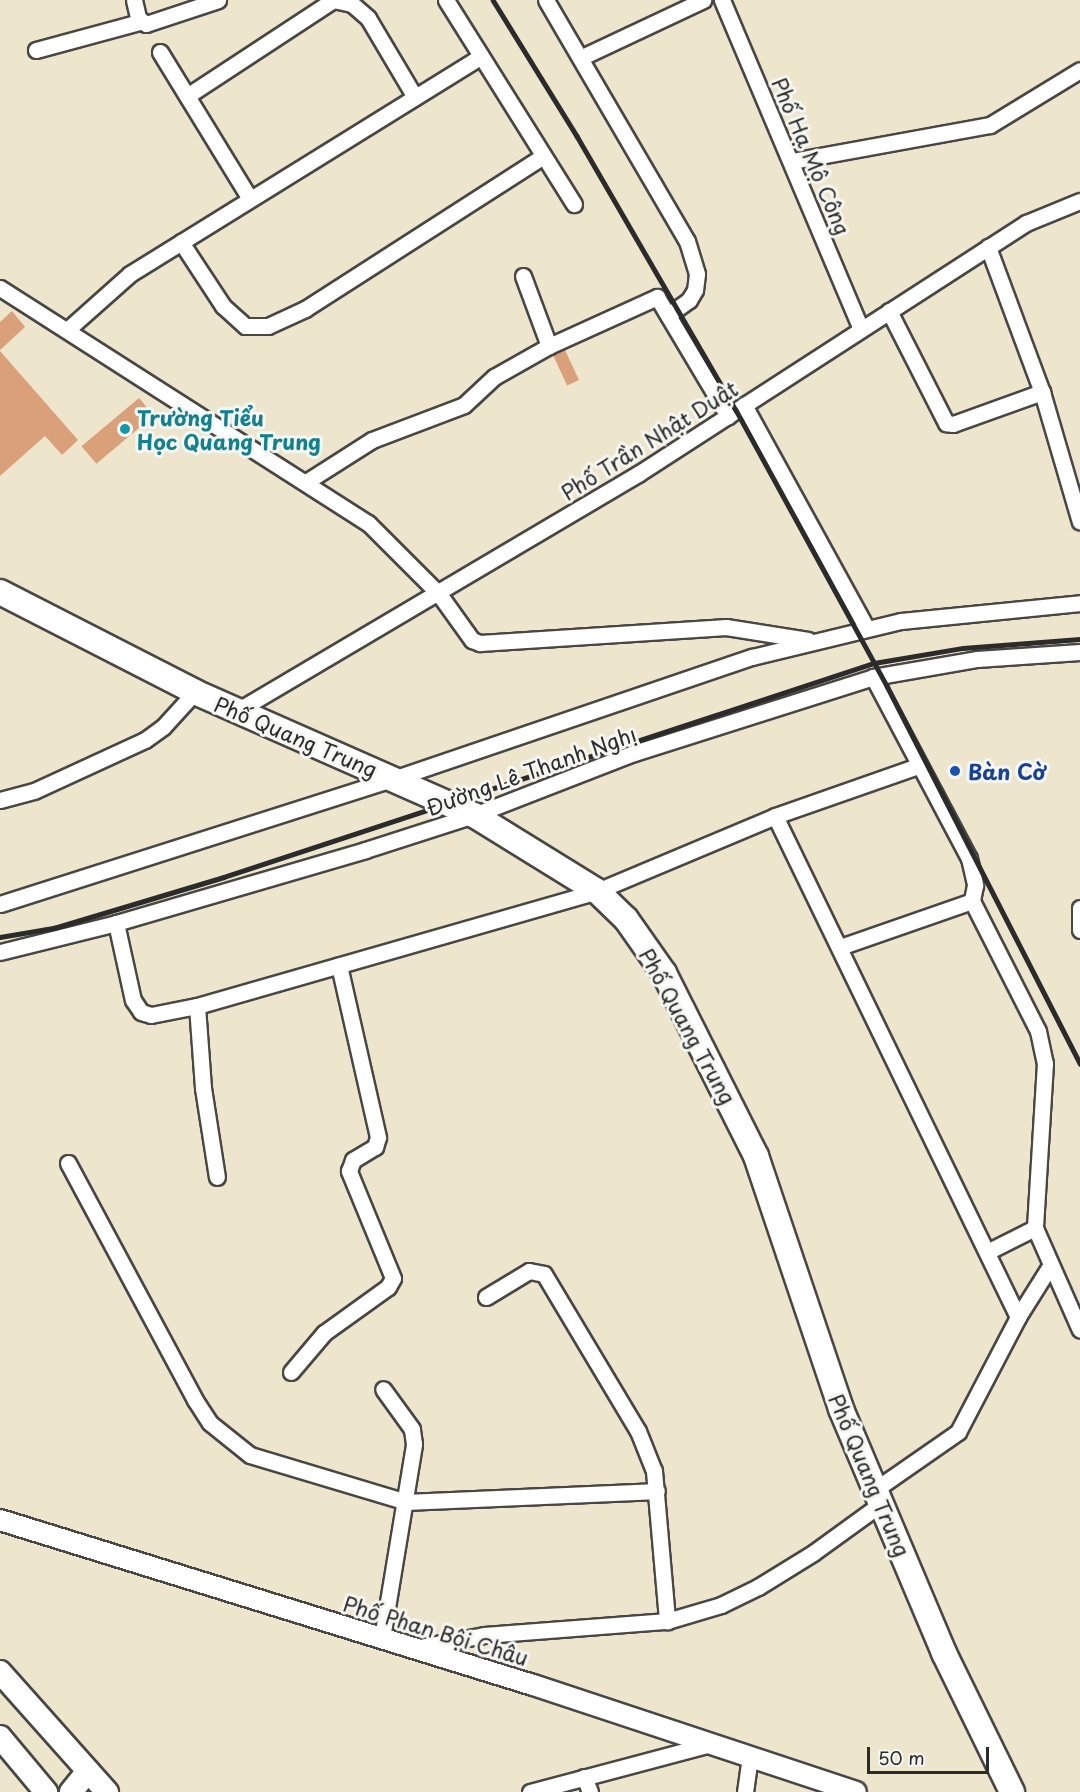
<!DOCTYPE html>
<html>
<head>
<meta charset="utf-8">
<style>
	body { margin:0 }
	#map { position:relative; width:1080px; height:1792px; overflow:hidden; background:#ede6cd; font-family:"Playpen Sans",sans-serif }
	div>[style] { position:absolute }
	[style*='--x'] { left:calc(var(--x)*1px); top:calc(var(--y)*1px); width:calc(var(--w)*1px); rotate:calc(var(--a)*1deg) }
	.building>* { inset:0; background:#d9a079; transform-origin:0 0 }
	.roads { filter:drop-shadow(2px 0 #484743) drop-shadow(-2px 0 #484743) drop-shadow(0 2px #484743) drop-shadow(0 -2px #484743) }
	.minor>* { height:15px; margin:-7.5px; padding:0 7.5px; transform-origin:7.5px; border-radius:7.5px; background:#fff }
	.tertiary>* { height:20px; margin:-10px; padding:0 10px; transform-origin:10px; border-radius:10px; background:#fff }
	.secondary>* { height:22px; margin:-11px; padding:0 11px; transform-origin:11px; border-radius:11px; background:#fff }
	.primary>* { height:24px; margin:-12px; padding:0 12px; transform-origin:12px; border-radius:12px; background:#fff }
	.rail>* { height:4.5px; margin:-2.25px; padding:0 2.25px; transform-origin:2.25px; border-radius:2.25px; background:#2b2b2b }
	.dots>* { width:16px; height:16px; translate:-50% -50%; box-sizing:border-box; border:3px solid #f6f6f2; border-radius:50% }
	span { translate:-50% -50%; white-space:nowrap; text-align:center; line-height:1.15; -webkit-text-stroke:6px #f6f6f2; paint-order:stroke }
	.street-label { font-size:21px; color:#2b2b2b }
	.culture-label { font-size:21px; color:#0d838f; font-weight:700 }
	.left { translate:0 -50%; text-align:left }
	.transit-label { font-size:21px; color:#164399; font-weight:700 }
	.scale { position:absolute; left:867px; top:1747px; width:122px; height:27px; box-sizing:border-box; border:3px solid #2b2b2b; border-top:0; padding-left:8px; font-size:18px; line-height:21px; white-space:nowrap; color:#2b2b2b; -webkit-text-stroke:4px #f6f6f2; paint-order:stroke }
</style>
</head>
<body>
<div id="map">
	<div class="building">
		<div style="clip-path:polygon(12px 311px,25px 327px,0 350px,0 322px)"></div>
		<div style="left:565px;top:350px;width:33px;height:13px;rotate:65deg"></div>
		<div style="clip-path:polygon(0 351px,78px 440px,62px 455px,45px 436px,0 476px)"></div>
		<div style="left:139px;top:398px;width:23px;height:75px;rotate:50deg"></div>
	</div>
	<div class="roads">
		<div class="minor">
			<div style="--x:134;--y:0;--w:18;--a:77"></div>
			<div style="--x:138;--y:18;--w:10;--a:37"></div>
			<div style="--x:146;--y:24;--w:76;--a:-18.4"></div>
			<div style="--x:446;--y:0;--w:241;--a:57.9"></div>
			<div style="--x:546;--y:0;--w:279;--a:59.7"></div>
			<div style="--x:687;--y:241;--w:34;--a:73"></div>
			<div style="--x:697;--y:274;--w:16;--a:97"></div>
			<div style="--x:695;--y:290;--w:12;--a:121"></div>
			<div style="--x:689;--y:300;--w:26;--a:144"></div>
			<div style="--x:722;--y:0;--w:357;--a:67.1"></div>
			<div style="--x:36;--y:50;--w:108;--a:-15.1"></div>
			<div style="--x:160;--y:52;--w:172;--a:58.5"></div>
			<div style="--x:582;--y:57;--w:134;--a:-25.2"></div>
			<div style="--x:187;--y:96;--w:175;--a:-33.3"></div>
			<div style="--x:333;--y:0;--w:19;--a:12"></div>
			<div style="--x:352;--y:4;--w:21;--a:41"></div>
			<div style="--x:368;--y:18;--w:92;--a:59.3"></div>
			<div style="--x:792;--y:161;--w:201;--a:-10.3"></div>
			<div style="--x:990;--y:125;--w:105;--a:-31.4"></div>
			<div style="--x:181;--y:242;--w:77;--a:56.7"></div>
			<div style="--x:223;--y:306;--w:30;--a:42"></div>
			<div style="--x:245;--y:326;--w:23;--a:0"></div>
			<div style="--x:268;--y:326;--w:41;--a:-24.7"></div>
			<div style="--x:305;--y:309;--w:283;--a:-32.7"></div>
			<div style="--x:988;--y:247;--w:155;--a:69.6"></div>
			<div style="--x:1042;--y:392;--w:135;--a:73.7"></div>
			<div style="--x:523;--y:276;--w:75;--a:69.6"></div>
			<div style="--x:0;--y:288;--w:437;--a:32.6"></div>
			<div style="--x:368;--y:523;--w:100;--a:45"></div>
			<div style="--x:439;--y:594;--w:57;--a:54.3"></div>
			<div style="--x:472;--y:640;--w:9;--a:21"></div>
			<div style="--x:480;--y:643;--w:247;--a:-3.7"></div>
			<div style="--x:726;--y:627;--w:83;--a:9"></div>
			<div style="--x:889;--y:311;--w:126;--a:63"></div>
			<div style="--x:946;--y:423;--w:7;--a:8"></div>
			<div style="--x:953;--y:424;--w:95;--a:-19.8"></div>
			<div style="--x:67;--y:330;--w:84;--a:-41.6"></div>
			<div style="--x:130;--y:274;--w:413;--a:-31.8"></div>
			<div style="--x:744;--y:405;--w:253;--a:61.2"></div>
			<div style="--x:306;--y:482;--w:78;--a:-32.5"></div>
			<div style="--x:372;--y:440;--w:98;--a:-20.8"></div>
			<div style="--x:464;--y:405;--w:41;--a:-43"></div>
			<div style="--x:494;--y:377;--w:63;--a:-29.4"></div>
			<div style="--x:549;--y:346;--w:119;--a:-24.4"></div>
			<div style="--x:657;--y:297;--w:139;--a:59.2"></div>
			<div style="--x:873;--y:677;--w:205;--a:62.1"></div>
			<div style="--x:969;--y:858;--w:28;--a:77"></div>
			<div style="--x:975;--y:885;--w:16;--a:101"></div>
			<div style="--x:972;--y:901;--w:146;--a:63.1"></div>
			<div style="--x:1038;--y:1031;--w:33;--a:78"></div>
			<div style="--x:1045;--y:1063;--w:165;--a:93.5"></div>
			<div style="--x:1035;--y:1228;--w:111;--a:66.2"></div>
			<div style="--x:237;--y:711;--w:466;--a:-30.6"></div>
			<div style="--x:638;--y:474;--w:462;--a:-32.9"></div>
			<div style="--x:1026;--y:223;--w:58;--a:-22.2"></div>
			<div style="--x:0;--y:800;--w:35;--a:-15"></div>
			<div style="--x:34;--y:791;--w:122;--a:-24.7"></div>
			<div style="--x:145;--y:740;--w:22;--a:-36"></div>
			<div style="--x:163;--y:727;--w:47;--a:-47.6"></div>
			<div style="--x:775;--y:816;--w:557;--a:64.13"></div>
			<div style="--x:0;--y:904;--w:416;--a:-17.7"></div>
			<div style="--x:396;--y:778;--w:376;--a:-18.8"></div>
			<div style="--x:752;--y:657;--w:153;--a:-13.6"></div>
			<div style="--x:901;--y:621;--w:180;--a:-5.7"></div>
			<div style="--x:1080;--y:908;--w:22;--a:90"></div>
			<div style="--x:116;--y:923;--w:79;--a:77.6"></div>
			<div style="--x:133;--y:1000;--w:14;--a:56"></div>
			<div style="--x:141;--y:1012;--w:10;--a:17"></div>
			<div style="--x:151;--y:1015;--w:47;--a:-11.1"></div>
			<div style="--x:197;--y:1006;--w:416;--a:-16"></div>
			<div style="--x:597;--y:891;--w:193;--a:-22.8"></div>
			<div style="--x:775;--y:816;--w:151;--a:-19.3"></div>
			<div style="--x:840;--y:947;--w:140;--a:-19.2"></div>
			<div style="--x:0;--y:952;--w:120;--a:-14"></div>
			<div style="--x:116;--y:923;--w:259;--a:-16.3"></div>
			<div style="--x:365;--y:850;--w:114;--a:-17.8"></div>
			<div style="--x:474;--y:815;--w:172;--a:-21.2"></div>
			<div style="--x:634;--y:753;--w:251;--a:-17.6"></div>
			<div style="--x:873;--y:677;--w:106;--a:-9.8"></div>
			<div style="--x:977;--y:659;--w:103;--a:-3.9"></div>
			<div style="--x:197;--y:1006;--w:82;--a:85.8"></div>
			<div style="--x:203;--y:1088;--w:90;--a:81.1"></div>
			<div style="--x:68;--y:1163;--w:269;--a:61.8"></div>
			<div style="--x:195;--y:1400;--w:27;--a:57"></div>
			<div style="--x:210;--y:1423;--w:51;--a:38.7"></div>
			<div style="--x:250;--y:1455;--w:164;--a:16.7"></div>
			<div style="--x:407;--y:1502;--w:250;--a:-2.5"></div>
			<div style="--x:987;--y:1252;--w:54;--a:-26.6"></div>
			<div style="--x:486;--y:1297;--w:50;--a:-31.2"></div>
			<div style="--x:529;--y:1271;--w:15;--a:11"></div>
			<div style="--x:544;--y:1274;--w:183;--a:59.1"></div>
			<div style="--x:638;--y:1431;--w:43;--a:68.2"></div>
			<div style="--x:654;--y:1471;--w:151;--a:85"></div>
			<div style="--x:291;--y:1372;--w:51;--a:-49.8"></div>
			<div style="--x:324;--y:1333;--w:79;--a:-35.7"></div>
			<div style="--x:388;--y:1287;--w:10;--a:-61"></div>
			<div style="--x:393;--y:1278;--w:116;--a:-112.4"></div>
			<div style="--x:349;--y:1171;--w:12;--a:-70"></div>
			<div style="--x:353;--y:1160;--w:26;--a:-31"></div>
			<div style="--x:375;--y:1147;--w:10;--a:-73"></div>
			<div style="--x:378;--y:1137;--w:176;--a:-102.8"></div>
			<div style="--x:876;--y:1489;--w:100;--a:-34.8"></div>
			<div style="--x:958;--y:1432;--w:130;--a:-62.4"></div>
			<div style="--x:1018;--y:1317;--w:60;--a:-57.9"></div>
			<div style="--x:382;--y:1638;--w:197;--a:-80.6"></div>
			<div style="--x:414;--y:1444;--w:15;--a:-98"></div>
			<div style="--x:412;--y:1429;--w:49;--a:-125.9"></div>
			<div style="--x:414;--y:1648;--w:71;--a:-10.5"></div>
			<div style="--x:484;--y:1635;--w:184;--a:-4.4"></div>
			<div style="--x:667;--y:1621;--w:56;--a:-16.5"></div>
			<div style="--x:721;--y:1605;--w:41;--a:-25.9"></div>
			<div style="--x:758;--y:1587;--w:65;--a:-31.7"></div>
			<div style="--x:813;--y:1553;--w:85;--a:-35.9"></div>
			<div style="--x:584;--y:1777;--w:16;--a:68"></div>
			<div style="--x:530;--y:1792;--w:186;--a:-14.9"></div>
			<div style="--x:745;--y:1792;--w:35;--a:-82"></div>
		</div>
		<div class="tertiary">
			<div style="--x:0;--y:1520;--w:558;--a:17.2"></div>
			<div style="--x:533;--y:1685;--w:340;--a:18.3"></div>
		</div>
		<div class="secondary">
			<div style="--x:0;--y:1672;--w:161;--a:48.3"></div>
			<div style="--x:0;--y:1737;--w:72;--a:50.1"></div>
			<div style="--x:71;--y:1792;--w:27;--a:-51"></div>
		</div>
		<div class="primary">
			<div style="--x:0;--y:592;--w:219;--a:27.1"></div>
			<div style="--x:195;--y:692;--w:305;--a:23.8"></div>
			<div style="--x:474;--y:815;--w:145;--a:31.7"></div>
			<div style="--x:597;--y:891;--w:40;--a:44"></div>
			<div style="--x:626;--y:919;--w:66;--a:54.9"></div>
			<div style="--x:664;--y:973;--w:205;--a:63.3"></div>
			<div style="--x:756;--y:1156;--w:267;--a:71.4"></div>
			<div style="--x:841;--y:1409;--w:265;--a:67.1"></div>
			<div style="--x:944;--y:1653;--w:155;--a:63.9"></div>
		</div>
	</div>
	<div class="rail">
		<div style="--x:493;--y:0;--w:160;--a:58.3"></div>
		<div style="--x:577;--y:136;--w:317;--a:59.9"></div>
		<div style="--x:736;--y:410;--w:315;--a:61.3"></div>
		<div style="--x:887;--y:686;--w:424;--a:62.9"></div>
		<div style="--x:0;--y:937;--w:55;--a:-9.5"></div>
		<div style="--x:54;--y:928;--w:177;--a:-16.7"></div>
		<div style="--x:224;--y:877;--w:684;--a:-18.22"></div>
		<div style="--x:874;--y:663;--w:90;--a:-9.6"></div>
		<div style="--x:963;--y:648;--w:117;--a:-4.4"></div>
	</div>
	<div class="dots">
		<div style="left:125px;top:429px;background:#0f9aa8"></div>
		<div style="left:955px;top:771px;background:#1a4fb4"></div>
	</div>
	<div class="street-label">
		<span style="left:812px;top:156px;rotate:67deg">Phố Hạ Mộ Công</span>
		<span style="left:649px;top:440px;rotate:-32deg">Phố Trần Nhật Duật</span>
		<span style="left:296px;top:736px;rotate:23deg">Phố Quang Trung</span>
		<span style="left:531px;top:770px;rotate:-20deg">Đường Lê Thanh Nghị</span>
		<span style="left:688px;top:1026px;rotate:61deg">Phố Quang Trung</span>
		<span style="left:870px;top:1475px;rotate:67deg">Phố Quang Trung</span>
		<span style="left:436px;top:1630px;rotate:17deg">Phố Phan Bội Châu</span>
	</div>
	<div class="culture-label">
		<span class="left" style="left:137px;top:429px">Trường Tiểu<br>Học Quang Trung</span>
	</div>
	<div class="transit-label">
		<span class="left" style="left:968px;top:771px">Bàn Cờ</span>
	</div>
	<div class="scale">50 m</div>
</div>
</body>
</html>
